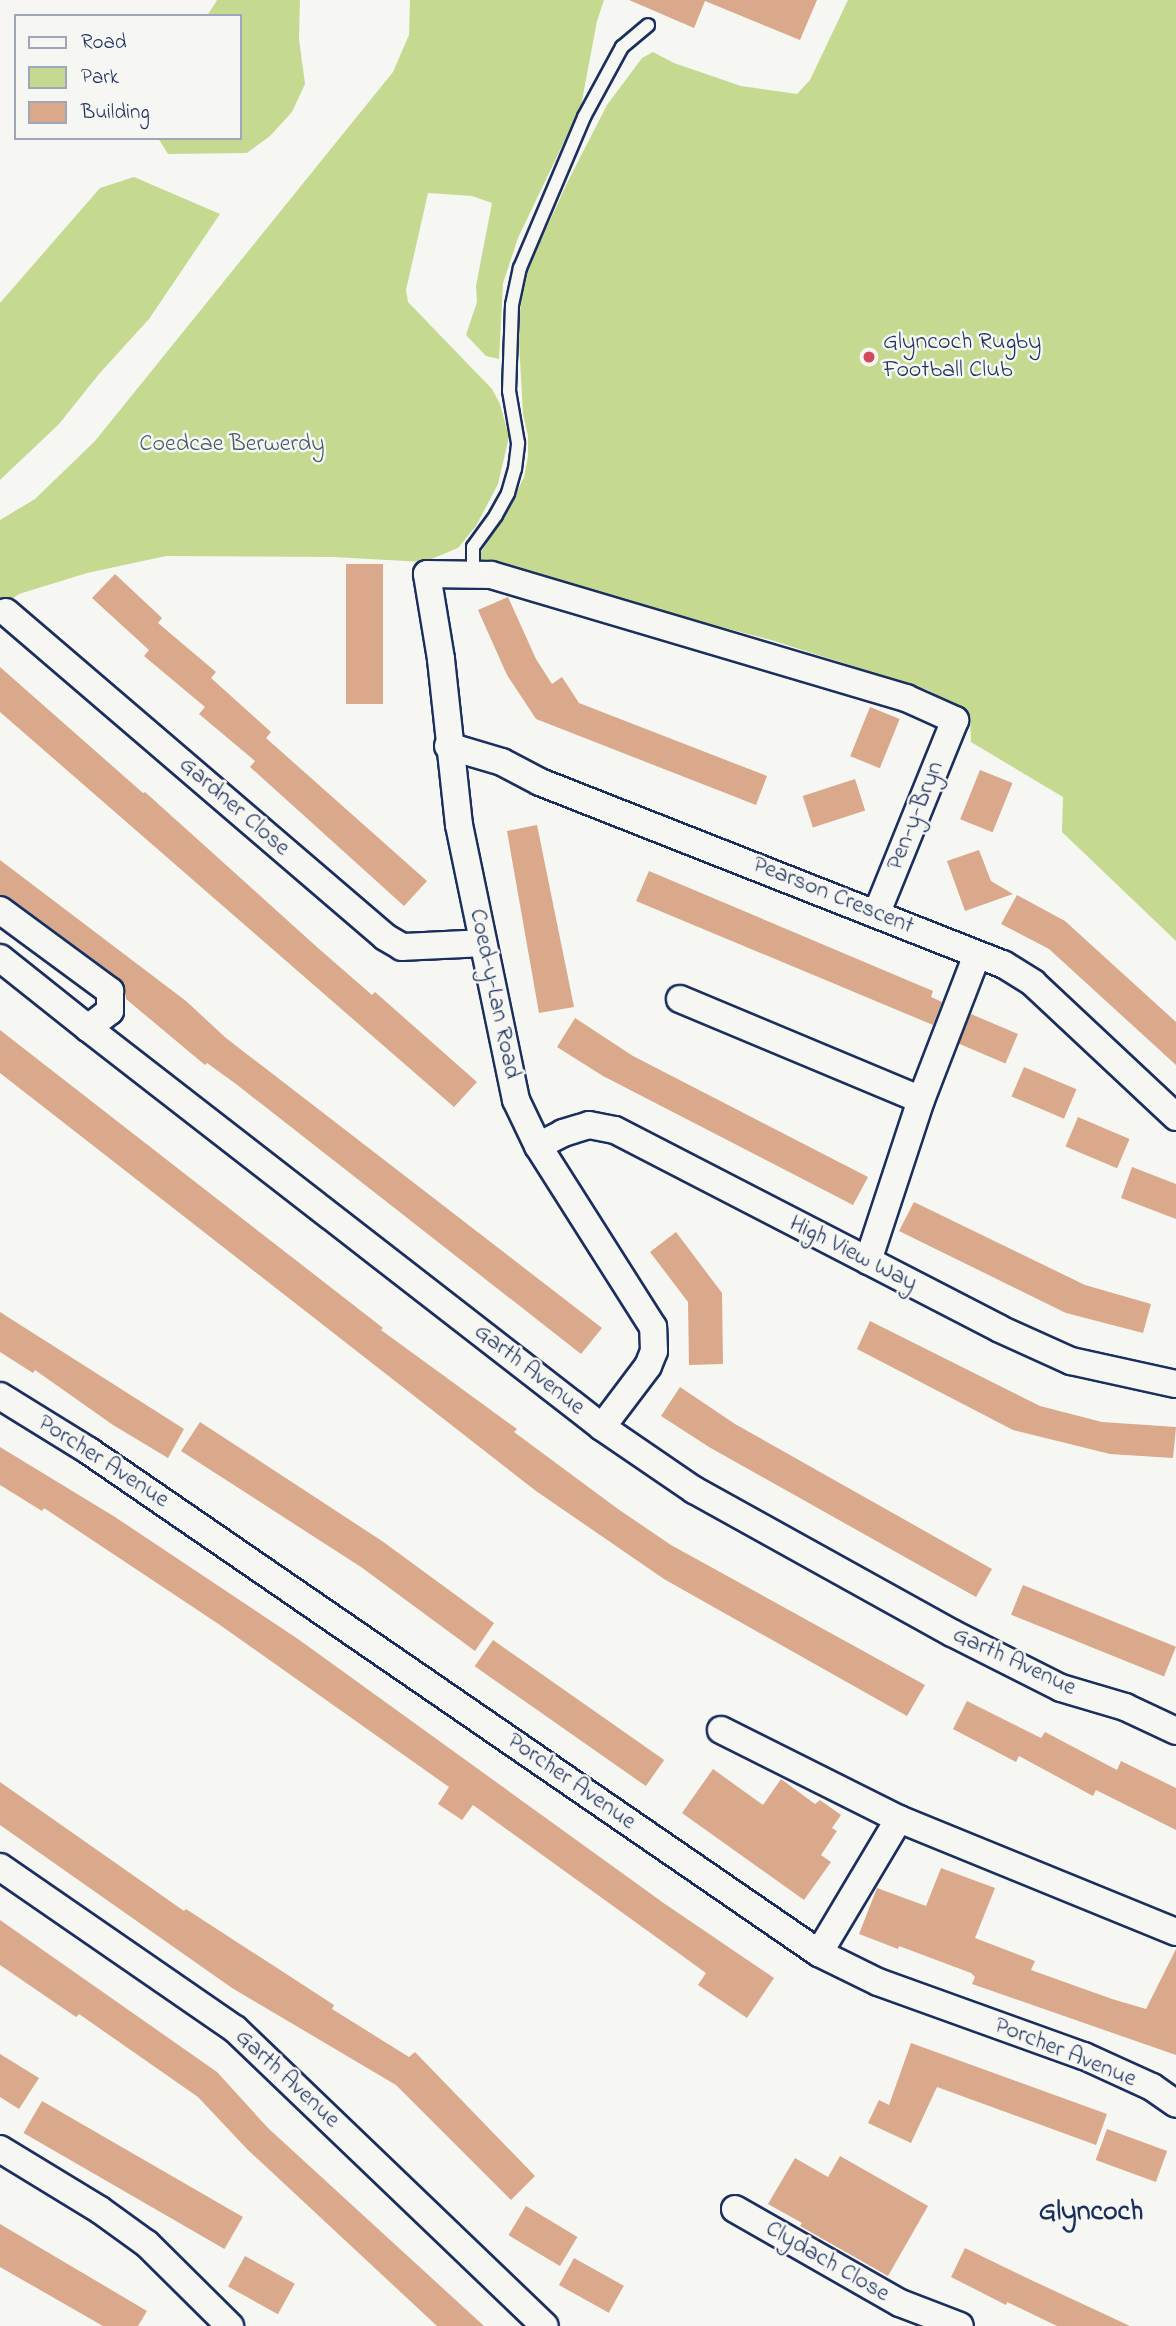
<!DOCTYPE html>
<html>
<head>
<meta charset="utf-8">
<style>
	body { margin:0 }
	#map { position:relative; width:1176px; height:2326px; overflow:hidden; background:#f6f6f2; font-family:"Indie Flower",sans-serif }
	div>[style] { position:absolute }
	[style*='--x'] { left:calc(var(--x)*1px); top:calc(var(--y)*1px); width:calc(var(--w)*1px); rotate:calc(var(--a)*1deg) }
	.green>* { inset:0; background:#c5da90 }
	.building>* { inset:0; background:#daa98c; transform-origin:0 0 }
	.roads { filter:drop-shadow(2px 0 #1b2f5e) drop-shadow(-2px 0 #1b2f5e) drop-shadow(0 2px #1b2f5e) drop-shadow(0 -2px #1b2f5e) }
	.service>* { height:12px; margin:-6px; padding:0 6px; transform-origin:6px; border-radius:6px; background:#f6f6f2 }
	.minor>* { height:26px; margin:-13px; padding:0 13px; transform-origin:13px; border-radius:13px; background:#f6f6f2 }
	.dots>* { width:19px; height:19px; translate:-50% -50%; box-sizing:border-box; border:4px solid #f6f6f2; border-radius:50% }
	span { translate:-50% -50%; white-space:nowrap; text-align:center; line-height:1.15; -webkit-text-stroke:5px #f6f6f2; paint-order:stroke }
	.poi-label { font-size:24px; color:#1b2f5e }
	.left { translate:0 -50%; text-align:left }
	.park-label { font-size:24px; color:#465a6a }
	.street-label { font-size:24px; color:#1b2f5e }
	.quarter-label { font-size:28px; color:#1b2f5e; font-weight:700 }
	.legend { position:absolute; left:14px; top:14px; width:228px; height:126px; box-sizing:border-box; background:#f6f6f2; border:2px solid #9ea6b7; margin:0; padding:9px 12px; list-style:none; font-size:21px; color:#1b2f5e }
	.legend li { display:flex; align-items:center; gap:14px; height:35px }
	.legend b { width:35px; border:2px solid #9ea6b7 }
</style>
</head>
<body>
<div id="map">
	<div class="green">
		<div style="clip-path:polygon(217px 0,300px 0,299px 39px,305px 84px,292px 112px,270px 136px,247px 153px,168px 154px,158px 138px,240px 138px,240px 16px,207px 16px)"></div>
		<div style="clip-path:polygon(410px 0,604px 0,597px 21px,581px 106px,518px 238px,503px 283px,499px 359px,486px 356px,466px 335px,477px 302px,476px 286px,492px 203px,472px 196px,428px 193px,406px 290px,408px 302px,492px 389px,500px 404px,509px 437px,498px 484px,476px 526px,458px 548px,424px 562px,333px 557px,166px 556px,87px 573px,19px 594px,0 607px,0 520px,35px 499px,95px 441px,393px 72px,409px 35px)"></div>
		<div style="clip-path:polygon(848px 0,1176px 0,1176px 941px,1062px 832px,1063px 797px,971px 742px,970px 715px,928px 690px,771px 640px,475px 562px,511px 504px,524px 477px,528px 456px,528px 436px,523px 414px,518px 324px,526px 273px,568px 181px,607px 105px,642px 58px,653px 52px,674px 63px,741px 86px,797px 94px,810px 80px)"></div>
		<div style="clip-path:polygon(134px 177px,220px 214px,149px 319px,99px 374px,59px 424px,0 480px,0 303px,100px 188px)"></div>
	</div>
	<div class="building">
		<div style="clip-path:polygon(629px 0,817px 0,800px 40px,705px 1px,694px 28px)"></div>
		<div style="left:346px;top:564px;width:37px;height:140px"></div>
		<div style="clip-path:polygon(115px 574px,162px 618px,158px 623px,216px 672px,211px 678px,271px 732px,266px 738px,427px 881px,404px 906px,250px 767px,255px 761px,199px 714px,205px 707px,144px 656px,149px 650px,92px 598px)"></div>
		<div style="clip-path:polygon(508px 597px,536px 659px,552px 684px,562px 677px,579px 703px,767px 776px,756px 805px,536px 719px,507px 675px,478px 610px)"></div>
		<div style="clip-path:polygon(0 667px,143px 793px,145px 792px,318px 948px,372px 995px,375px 992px,477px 1082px,454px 1107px,0 712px)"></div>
		<div style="left:870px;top:707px;width:32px;height:53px;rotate:22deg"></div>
		<div style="left:980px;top:770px;width:35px;height:53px;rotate:22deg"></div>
		<div style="left:855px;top:779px;width:33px;height:55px;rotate:72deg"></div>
		<div style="clip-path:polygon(537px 825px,574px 1007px,539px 1013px,507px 831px)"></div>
		<div style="clip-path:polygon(979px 850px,991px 881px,1013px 894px,965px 911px,947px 861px)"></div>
		<div style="clip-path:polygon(0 860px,186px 1001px,226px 1038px,602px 1328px,581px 1354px,236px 1084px,207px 1063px,205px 1065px,126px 999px,124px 984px,119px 978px,9px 897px,0 895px)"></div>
		<div style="clip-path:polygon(649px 871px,933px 991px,931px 997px,942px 1002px,933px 1025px,636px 901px)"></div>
		<div style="clip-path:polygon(1017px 895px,1065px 921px,1176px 1022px,1176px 1065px,1049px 949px,1001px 924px)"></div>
		<div style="left:971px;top:1014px;width:51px;height:32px;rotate:23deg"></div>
		<div style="clip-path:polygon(575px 1018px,633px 1056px,868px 1177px,853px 1205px,603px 1076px,557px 1047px)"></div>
		<div style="clip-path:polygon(0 1030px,383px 1328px,381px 1330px,517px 1429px,514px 1432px,618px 1509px,671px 1545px,925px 1685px,907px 1716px,664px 1579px,536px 1491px,0 1073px)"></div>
		<div style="left:1024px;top:1067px;width:57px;height:32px;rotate:23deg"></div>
		<div style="left:1078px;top:1117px;width:56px;height:32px;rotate:23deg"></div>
		<div style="clip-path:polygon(1132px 1167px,1176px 1184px,1176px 1219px,1121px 1198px)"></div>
		<div style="clip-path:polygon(914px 1202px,1085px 1285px,1151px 1304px,1143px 1333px,1066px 1313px,899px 1231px)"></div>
		<div style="clip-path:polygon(676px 1232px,722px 1293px,723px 1364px,689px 1365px,688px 1302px,650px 1252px)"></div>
		<div style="clip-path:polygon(0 1312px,184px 1429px,168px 1458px,113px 1425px,35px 1370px,33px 1373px,0 1352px)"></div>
		<div style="clip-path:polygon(870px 1321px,1040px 1406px,1102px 1422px,1176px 1427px,1173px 1458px,1110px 1454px,1013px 1430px,857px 1349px)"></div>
		<div style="clip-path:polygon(680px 1387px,735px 1424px,992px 1569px,976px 1597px,709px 1447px,661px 1416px)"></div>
		<div style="clip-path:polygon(200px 1422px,382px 1541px,494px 1623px,475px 1651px,361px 1567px,181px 1451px)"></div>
		<div style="clip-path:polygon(0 1447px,115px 1517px,298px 1639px,665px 1904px,774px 1978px,747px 2018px,698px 1985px,706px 1973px,473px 1805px,462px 1820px,438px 1804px,449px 1787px,220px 1625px,44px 1508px,42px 1511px,0 1485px)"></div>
		<div style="left:1023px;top:1585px;width:165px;height:32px;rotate:22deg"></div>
		<div style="left:493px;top:1640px;width:209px;height:32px;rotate:35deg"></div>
		<div style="clip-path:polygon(967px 1701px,1041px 1738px,1045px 1732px,1117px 1770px,1121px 1761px,1176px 1788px,1176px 1830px,1096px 1790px,1093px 1796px,1019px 1756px,1016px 1762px,953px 1729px)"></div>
		<div style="clip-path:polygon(713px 1769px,763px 1805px,781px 1779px,815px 1804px,820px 1800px,841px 1815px,832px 1828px,837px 1831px,821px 1855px,831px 1862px,804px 1900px,682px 1813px)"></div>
		<div style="clip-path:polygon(0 1782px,184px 1911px,186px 1909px,334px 2005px,332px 2009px,409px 2057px,415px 2052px,535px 2176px,511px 2200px,396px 2085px,232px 1988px,0 1825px)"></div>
		<div style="clip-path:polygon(941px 1868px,995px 1888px,975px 1938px,1035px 1961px,1031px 1970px,1112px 1999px,1146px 2009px,1176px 1949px,1176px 2055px,972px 1984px,975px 1977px,971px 1973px,899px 1946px,898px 1949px,859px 1934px,877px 1888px,926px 1906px)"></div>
		<div style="clip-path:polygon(0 1920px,217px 2072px,268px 2128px,484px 2326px,437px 2326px,247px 2149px,198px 2097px,79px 2014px,76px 2017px,0 1965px)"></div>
		<div style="clip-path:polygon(911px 2043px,1107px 2114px,1096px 2145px,937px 2087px,911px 2143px,868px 2123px,879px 2100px,889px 2105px)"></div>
		<div style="clip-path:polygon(0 2054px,39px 2078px,19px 2109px,0 2097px)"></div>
		<div style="left:42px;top:2101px;width:232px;height:37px;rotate:30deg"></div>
		<div style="left:1107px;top:2129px;width:64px;height:33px;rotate:20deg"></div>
		<div style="clip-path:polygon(840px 2156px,928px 2206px,888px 2276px,800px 2226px,802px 2223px,768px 2204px,795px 2158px,828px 2177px)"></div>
		<div style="left:526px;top:2206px;width:60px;height:34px;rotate:31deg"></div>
		<div style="clip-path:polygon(0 2224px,147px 2311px,138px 2326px,103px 2326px,0 2267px)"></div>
		<div style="clip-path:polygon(965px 2248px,1029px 2279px,1130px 2326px,1057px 2326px,1007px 2302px,1006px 2305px,951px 2277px)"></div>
		<div style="left:245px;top:2256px;width:57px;height:35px;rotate:29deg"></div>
		<div style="left:574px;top:2258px;width:57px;height:31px;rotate:29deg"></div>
	</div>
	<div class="roads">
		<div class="service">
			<div style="--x:473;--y:575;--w:28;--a:-90"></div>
			<div style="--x:473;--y:547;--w:39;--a:-54"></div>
			<div style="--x:496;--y:515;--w:25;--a:-61"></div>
			<div style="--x:508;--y:493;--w:25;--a:-74"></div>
			<div style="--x:515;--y:469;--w:26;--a:-83"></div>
			<div style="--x:518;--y:443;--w:53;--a:-99.8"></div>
			<div style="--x:509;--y:391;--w:86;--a:-88"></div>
			<div style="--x:512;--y:305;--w:38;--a:-78"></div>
			<div style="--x:520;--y:268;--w:164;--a:-67"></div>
			<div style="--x:584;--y:117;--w:80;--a:-61.5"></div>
			<div style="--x:622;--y:47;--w:34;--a:-40"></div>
		</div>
		<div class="minor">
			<div style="--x:6;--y:612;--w:499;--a:40.6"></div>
			<div style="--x:385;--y:937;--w:20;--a:30"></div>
			<div style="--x:402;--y:947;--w:81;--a:-2.8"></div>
			<div style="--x:448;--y:746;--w:56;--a:16.5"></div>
			<div style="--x:502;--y:762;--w:43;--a:27.8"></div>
			<div style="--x:540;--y:782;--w:497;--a:21.5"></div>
			<div style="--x:1003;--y:964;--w:36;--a:32"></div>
			<div style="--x:1033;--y:983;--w:196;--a:43.1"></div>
			<div style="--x:0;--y:910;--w:137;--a:36.4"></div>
			<div style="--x:110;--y:991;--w:20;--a:90"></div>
			<div style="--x:110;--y:1011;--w:28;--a:142"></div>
			<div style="--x:88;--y:1028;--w:651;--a:37.82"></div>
			<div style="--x:602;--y:1427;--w:112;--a:34.4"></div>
			<div style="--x:694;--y:1490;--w:295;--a:29"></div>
			<div style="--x:952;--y:1633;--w:122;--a:26.8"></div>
			<div style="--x:1061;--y:1688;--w:67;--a:16.5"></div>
			<div style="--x:1125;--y:1707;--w:56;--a:25.2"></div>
			<div style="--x:0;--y:958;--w:112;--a:38.5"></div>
			<div style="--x:680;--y:999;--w:261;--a:22.7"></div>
			<div style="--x:538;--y:1146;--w:28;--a:-27"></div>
			<div style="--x:563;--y:1133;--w:27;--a:-17"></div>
			<div style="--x:589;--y:1125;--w:26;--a:11"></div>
			<div style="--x:615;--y:1130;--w:433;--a:27.3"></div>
			<div style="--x:1000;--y:1329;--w:78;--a:24.3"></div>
			<div style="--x:1071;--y:1361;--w:107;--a:12.4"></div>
			<div style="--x:868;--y:1261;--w:169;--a:-71.8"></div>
			<div style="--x:921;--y:1100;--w:155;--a:-68.9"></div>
			<div style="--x:0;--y:1396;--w:105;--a:31.7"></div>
			<div style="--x:89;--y:1451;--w:886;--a:34.52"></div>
			<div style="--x:819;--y:1953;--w:66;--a:26.2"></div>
			<div style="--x:878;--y:1982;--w:219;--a:19.8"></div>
			<div style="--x:1084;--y:2056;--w:75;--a:24.5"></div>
			<div style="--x:1152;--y:2087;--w:29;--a:35"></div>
			<div style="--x:602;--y:1427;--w:76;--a:-53"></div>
			<div style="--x:648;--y:1366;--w:16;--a:-68"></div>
			<div style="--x:654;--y:1351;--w:24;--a:-92"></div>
			<div style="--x:653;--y:1327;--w:214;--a:-122.4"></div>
			<div style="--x:538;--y:1146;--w:51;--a:-115.6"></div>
			<div style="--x:516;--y:1100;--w:281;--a:-101.7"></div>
			<div style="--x:459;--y:825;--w:167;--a:-96.2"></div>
			<div style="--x:441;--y:659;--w:86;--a:-99.4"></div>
			<div style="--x:427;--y:574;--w:64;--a:0.9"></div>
			<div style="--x:491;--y:575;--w:433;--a:16.5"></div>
			<div style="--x:906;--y:698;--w:54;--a:24.2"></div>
			<div style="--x:955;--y:720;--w:207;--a:112.1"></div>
			<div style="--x:721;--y:1730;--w:199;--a:26.6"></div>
			<div style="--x:899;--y:1819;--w:299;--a:22.2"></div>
			<div style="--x:0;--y:1867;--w:285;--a:34.6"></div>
			<div style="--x:235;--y:2029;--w:429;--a:43.8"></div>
			<div style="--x:819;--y:1953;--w:156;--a:-59.2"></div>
			<div style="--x:0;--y:2149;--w:117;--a:31.4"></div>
			<div style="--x:100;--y:2210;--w:58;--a:35.9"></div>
			<div style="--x:147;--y:2244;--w:117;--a:44.7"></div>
			<div style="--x:735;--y:2209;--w:190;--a:29.7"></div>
			<div style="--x:900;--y:2303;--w:64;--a:21"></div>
		</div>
	</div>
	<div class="dots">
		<div style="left:869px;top:357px;background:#d1495b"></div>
	</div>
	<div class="poi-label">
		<span class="left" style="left:883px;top:357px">Glyncoch Rugby<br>Football Club</span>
	</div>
	<div class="park-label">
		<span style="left:232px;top:445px">Coedcae Berwerdy</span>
	</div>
	<div class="street-label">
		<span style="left:234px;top:807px;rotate:41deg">Gardner Close</span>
		<span style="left:916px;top:816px;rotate:-68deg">Pen-y-Bryn</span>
		<span style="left:833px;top:896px;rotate:22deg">Pearson Crescent</span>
		<span style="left:494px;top:994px;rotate:78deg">Coed-y-Lan Road</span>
		<span style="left:853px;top:1254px;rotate:27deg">High View Way</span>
		<span style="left:529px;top:1370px;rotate:38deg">Garth Avenue</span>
		<span style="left:103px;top:1462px;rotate:33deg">Porcher Avenue</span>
		<span style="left:1014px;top:1662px;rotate:25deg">Garth Avenue</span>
		<span style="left:571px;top:1782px;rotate:35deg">Porcher Avenue</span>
		<span style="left:1065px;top:2053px;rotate:22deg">Porcher Avenue</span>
		<span style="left:287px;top:2079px;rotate:43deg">Garth Avenue</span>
		<span style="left:827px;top:2262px;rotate:30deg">Clydach Close</span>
	</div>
	<div class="quarter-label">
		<span style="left:1091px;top:2213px">Glyncoch</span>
	</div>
	<ul class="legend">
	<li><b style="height:9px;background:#f6f6f2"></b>Road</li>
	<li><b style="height:19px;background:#c5da90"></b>Park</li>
	<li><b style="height:19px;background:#daa98c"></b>Building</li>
	</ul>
</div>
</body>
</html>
